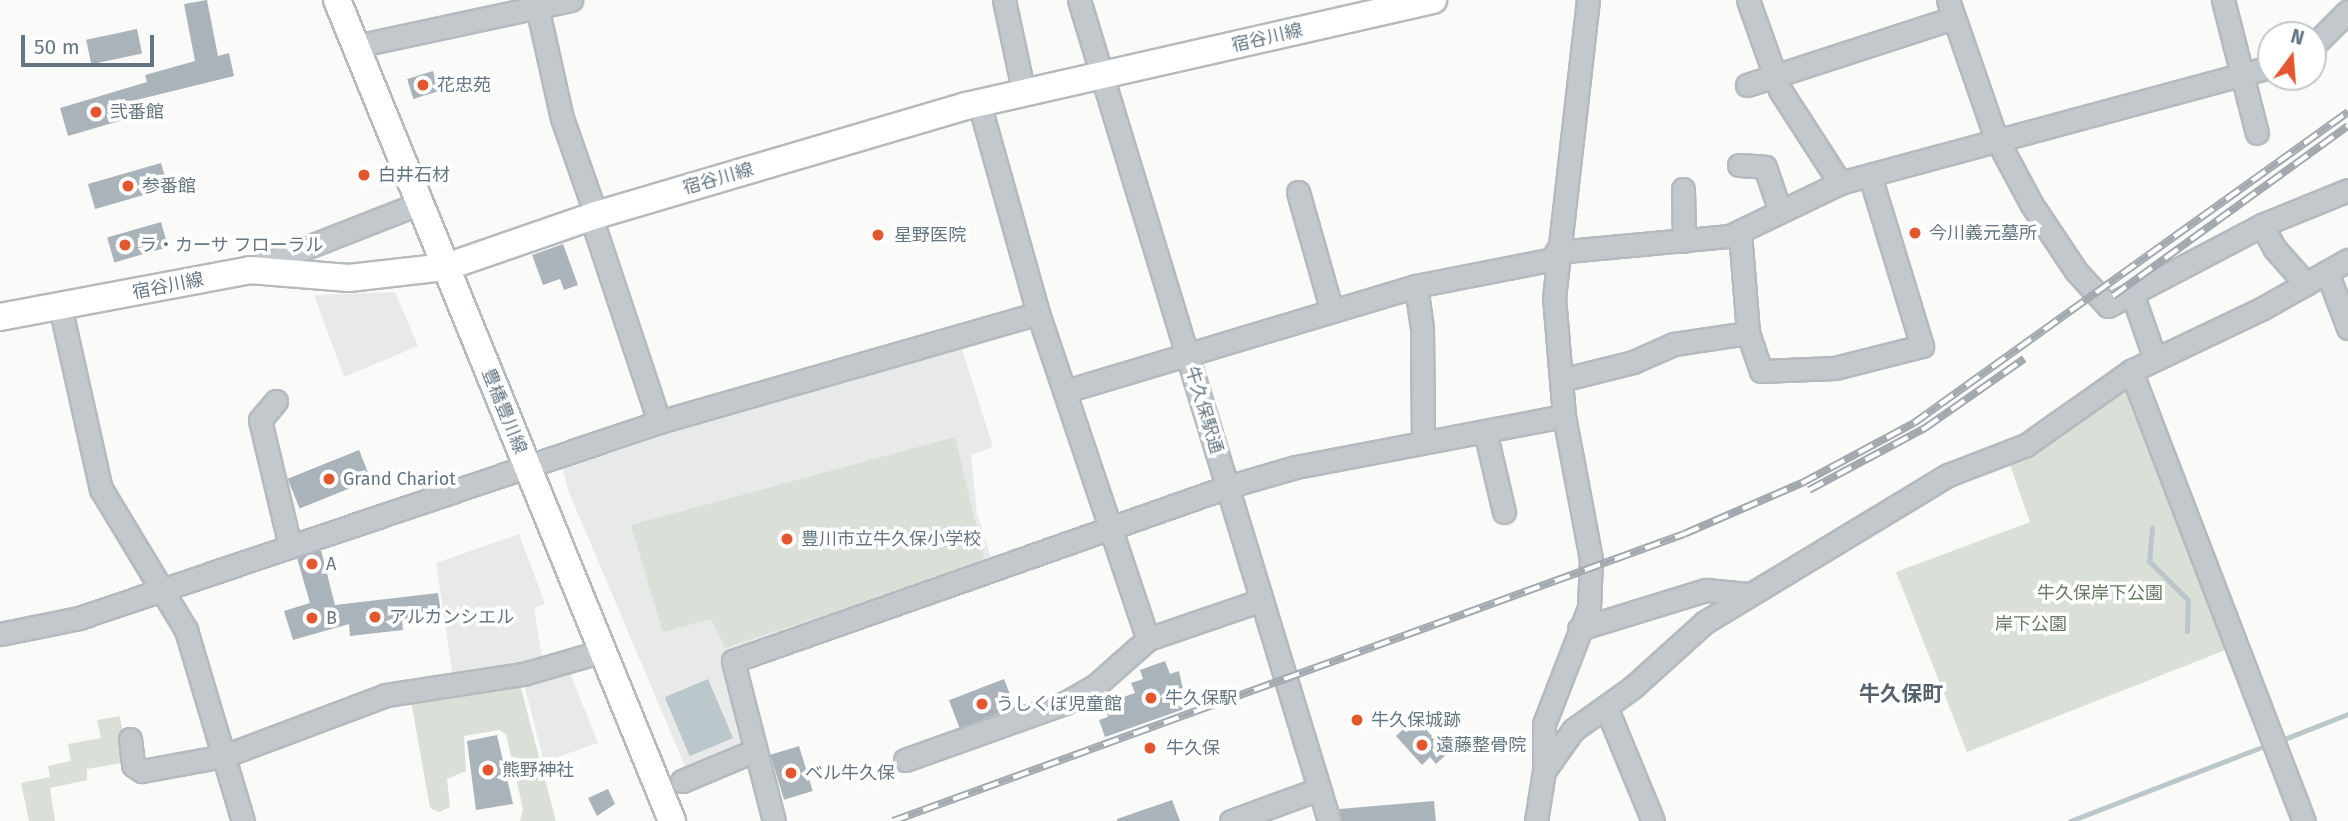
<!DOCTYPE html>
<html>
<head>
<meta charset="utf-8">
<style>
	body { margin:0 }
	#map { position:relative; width:2348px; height:821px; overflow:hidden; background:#fafaf8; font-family:"Fira Sans","Noto Sans JP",sans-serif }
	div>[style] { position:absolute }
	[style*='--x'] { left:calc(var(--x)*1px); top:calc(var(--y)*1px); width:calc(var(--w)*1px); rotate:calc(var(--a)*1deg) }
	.built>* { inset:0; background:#e8e9e9 }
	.green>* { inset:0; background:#dadfd7 }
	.water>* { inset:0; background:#bbc7cb; transform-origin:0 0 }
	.stream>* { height:5px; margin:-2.5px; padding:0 2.5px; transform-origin:2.5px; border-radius:2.5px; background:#bbc7cb }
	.building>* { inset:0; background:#aab3b9; transform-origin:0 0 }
	.roads { filter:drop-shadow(2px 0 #b5babe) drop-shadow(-2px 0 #b5babe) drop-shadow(0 2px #b5babe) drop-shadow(0 -2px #b5babe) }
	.minor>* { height:21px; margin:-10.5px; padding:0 10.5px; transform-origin:10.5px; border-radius:10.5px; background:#c3c8cc }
	.major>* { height:26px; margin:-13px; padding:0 13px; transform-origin:13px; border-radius:13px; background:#fff }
	.rail>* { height:8px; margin-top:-4px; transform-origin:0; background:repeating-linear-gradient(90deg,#fff 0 16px,#a2aab0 0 32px); box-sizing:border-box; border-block:2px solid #a2aab0 }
	.dots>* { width:19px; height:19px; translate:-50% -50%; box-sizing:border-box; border:4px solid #fff; border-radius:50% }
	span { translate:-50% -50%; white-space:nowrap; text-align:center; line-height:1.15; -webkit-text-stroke:7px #fff; paint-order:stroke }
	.street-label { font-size:18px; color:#657683 }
	.poi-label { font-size:18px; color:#657683 }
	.left { translate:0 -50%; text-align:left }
	.park-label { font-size:18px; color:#687a64 }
	.quarter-label { font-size:21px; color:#57646e; font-weight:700 }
	.north { position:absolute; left:2257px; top:21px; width:70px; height:70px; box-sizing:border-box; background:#fff; border:2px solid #c1c8cd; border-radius:50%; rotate:16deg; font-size:19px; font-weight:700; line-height:28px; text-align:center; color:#657683 }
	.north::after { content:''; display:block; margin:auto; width:24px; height:32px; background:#e4572e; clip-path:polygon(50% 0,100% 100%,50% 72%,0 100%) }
	.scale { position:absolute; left:21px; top:35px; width:133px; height:32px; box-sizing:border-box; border:4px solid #657683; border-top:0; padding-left:9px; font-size:21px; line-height:24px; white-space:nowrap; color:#657683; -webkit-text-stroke:5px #fff; paint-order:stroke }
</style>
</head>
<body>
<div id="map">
	<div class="built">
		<div style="clip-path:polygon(395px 292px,418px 346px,344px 377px,314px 295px)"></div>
		<div style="clip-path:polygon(960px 343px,993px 447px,971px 455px,977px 513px,993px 564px,725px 657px,746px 742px,687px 771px,568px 490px,561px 459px)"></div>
		<div style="clip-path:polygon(519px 534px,545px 604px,534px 608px,543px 664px,453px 677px,436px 563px)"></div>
		<div style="clip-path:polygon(568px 668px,598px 743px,544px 762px,523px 680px)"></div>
	</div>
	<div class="green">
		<div style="clip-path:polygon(2129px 381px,2228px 649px,1967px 752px,1896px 572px,2030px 522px,2009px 462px)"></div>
		<div style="clip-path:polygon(955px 437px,985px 562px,725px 648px,711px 619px,663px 632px,631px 525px)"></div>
		<div style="clip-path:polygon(519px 681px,556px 821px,520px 821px,523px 809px,506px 734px,499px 730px,464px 736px,466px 771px,447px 779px,450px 807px,439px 812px,430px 808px,411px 701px)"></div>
		<div style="clip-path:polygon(120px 716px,127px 762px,87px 769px,87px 780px,50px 788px,55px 821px,29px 821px,21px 783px,50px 777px,48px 766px,71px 761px,68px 744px,101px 738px,97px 720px)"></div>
	</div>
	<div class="water">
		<div style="left:708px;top:679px;width:64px;height:47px;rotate:67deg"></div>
	</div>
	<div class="stream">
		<div style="--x:2152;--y:528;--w:33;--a:95"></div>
		<div style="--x:2149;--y:561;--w:55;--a:45"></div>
		<div style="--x:2188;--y:600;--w:31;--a:92"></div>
		<div style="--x:2279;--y:741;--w:74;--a:-21.4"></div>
		<div style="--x:2070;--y:821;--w:214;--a:-21.1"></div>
	</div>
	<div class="building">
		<div style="clip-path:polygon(207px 0,218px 56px,229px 53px,234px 76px,128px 102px,133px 117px,68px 136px,60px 108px,147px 82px,145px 75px,195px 61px,184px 4px)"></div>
		<div style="left:137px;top:29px;width:25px;height:52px;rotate:78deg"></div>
		<div style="left:433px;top:71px;width:21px;height:27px;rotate:73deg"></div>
		<div style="left:161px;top:163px;width:26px;height:76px;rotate:74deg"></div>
		<div style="left:161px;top:222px;width:26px;height:56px;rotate:74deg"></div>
		<div style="clip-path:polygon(563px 244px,578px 285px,564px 290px,560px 279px,543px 285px,532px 255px)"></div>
		<div style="left:359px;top:450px;width:32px;height:77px;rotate:68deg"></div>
		<div style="clip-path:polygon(321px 550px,335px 605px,438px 593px,441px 613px,402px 619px,403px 630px,350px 636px,349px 624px,293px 640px,284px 611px,310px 603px,297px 558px)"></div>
		<div style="clip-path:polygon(1165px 661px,1170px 674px,1179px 671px,1187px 708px,1105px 737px,1099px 720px,1108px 717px,1104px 704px,1135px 693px,1131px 683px,1143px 679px,1140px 670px)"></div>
		<div style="left:1004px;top:679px;width:30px;height:59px;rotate:69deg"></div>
		<div style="clip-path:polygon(1415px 718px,1448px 753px,1436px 764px,1430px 757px,1422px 765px,1396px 736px)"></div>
		<div style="clip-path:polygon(497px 735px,513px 804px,476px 810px,467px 741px)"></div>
		<div style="left:799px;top:746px;width:47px;height:30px;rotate:73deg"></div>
		<div style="clip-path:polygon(608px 789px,615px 804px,597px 816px,588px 798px)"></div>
		<div style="clip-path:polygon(1172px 800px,1180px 821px,1117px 821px,1117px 819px)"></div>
		<div style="clip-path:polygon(1434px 801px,1436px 821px,1342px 821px,1339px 809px)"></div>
	</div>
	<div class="roads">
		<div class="minor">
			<div style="--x:1004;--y:0;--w:96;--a:78"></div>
			<div style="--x:1079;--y:0;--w:858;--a:73.06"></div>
			<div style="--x:1748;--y:0;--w:96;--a:70.4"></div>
			<div style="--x:1780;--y:90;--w:111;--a:57.2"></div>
			<div style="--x:1948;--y:0;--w:144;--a:70.9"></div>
			<div style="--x:1995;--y:136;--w:78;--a:61.8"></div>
			<div style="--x:2032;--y:205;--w:79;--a:56.3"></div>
			<div style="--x:2076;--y:271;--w:47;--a:47.6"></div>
			<div style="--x:2108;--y:306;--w:174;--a:-27.7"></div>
			<div style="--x:2262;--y:225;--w:93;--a:-22.1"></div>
			<div style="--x:2223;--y:0;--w:137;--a:75.7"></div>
			<div style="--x:538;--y:11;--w:110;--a:77.4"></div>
			<div style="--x:562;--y:118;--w:103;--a:70.7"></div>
			<div style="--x:356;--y:46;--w:220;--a:-12.1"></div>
			<div style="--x:2313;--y:46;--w:49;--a:-45"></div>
			<div style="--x:1747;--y:85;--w:217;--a:-18"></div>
			<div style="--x:979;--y:103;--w:218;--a:74.3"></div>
			<div style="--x:1038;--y:313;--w:344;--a:71.4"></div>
			<div style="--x:1739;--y:165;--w:26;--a:4"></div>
			<div style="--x:1765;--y:167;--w:46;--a:71.2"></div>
			<div style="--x:1683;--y:189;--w:52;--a:88.9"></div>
			<div style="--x:1298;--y:192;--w:124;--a:74.1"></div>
			<div style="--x:591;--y:217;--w:216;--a:71.6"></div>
			<div style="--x:2262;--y:225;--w:27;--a:62"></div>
			<div style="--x:2275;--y:249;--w:47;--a:48.5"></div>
			<div style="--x:1740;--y:233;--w:100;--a:85.4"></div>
			<div style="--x:1748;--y:333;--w:40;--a:71.1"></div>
			<div style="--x:1761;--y:371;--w:74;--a:-2.3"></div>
			<div style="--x:1835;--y:368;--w:90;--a:-14.2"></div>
			<div style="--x:1922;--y:346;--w:178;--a:-107"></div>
			<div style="--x:1556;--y:252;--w:175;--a:-5.3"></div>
			<div style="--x:1730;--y:236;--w:122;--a:-25.7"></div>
			<div style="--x:1840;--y:183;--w:446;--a:-15.1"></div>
			<div style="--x:252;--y:269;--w:180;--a:-21.4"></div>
			<div style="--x:2327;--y:272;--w:60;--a:69.4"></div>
			<div style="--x:1416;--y:286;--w:42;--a:81.9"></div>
			<div style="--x:1422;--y:328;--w:114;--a:89.5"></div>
			<div style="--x:2133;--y:296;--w:67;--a:70.8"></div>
			<div style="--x:60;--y:306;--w:188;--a:77.4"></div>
			<div style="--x:101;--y:489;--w:165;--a:58.9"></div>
			<div style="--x:186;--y:630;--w:199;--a:73.4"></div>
			<div style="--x:2131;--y:371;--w:482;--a:69"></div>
			<div style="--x:1561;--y:380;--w:74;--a:-14"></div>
			<div style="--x:1633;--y:362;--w:45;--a:-23.7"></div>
			<div style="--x:1674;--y:344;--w:75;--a:-8.5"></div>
			<div style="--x:1066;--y:391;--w:365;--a:-16.7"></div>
			<div style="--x:1416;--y:286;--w:141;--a:-11.1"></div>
			<div style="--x:276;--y:401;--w:25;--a:130"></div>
			<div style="--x:260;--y:420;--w:130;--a:76.6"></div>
			<div style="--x:1485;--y:431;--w:83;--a:76.8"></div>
			<div style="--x:1579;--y:629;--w:133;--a:-17.1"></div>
			<div style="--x:1706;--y:590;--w:42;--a:5.4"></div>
			<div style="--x:0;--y:634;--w:81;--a:-11.4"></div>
			<div style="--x:79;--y:618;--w:612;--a:-18.67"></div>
			<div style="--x:659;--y:422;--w:394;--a:-16"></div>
			<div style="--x:1606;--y:707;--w:123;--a:67.6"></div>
			<div style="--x:130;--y:739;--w:26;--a:83"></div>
			<div style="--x:133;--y:765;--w:11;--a:34"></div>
			<div style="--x:142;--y:771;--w:83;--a:-10.4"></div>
			<div style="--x:224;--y:756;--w:173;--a:-20.6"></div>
			<div style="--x:386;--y:695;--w:139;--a:-8.7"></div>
			<div style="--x:523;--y:674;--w:83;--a:-16"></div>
			<div style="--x:905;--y:760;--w:170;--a:-19.6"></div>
			<div style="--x:1065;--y:703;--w:36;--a:-30"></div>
			<div style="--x:1096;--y:685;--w:69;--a:-41.5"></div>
			<div style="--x:1148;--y:639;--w:120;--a:-18.9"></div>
			<div style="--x:1544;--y:771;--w:47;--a:-90"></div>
			<div style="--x:1544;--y:724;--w:124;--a:-68.8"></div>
			<div style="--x:1589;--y:608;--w:49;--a:-87.7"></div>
			<div style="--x:1591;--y:559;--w:146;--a:-100.7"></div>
			<div style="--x:1564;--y:416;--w:118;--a:-94.8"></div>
			<div style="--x:1554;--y:298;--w:300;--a:-83.5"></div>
			<div style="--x:682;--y:781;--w:80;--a:-22.7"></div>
			<div style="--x:774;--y:821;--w:165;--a:-104.4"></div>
			<div style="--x:733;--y:661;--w:524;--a:-19.4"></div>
			<div style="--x:1227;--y:487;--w:72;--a:-16.2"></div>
			<div style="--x:1296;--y:467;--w:273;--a:-10.8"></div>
			<div style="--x:1231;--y:821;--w:94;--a:-20"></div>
			<div style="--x:1536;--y:821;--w:51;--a:-80.9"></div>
			<div style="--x:1544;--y:771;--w:50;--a:-54.7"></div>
			<div style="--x:1573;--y:730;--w:74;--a:-35.6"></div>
			<div style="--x:1633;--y:687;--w:97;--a:-42.1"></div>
			<div style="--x:1705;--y:622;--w:284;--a:-31.2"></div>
			<div style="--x:1948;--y:475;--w:84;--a:-21"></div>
			<div style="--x:2026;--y:445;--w:128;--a:-35.2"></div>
			<div style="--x:2131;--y:371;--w:146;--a:-25.5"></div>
			<div style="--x:2263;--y:308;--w:98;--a:-29.5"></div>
		</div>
		<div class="major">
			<div style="--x:337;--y:0;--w:887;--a:67.8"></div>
			<div style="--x:0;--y:317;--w:254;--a:-10.6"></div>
			<div style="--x:250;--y:270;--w:99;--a:4.6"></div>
			<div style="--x:349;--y:278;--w:98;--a:-6.5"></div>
			<div style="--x:446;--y:267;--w:159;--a:-19.1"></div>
			<div style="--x:596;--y:215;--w:386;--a:-16.4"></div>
			<div style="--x:966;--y:106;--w:479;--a:-12.8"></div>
		</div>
	</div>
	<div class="rail">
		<div style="--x:2113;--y:296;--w:290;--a:-35.9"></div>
		<div style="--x:1809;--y:490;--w:132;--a:-28.1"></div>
		<div style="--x:1925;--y:428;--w:121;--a:-34.9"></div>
		<div style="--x:893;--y:821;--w:841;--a:-19.94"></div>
		<div style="--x:1684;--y:534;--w:129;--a:-23.4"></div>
		<div style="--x:1802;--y:483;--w:127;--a:-28.2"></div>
		<div style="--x:1914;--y:423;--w:534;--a:-35.62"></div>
	</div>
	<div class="dots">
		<div style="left:423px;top:85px;background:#e4572e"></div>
		<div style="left:96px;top:112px;background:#e4572e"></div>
		<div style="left:364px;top:175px;background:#e4572e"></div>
		<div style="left:128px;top:186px;background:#e4572e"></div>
		<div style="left:1915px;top:233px;background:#e4572e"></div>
		<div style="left:878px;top:235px;background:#e4572e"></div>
		<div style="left:125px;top:245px;background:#e4572e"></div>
		<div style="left:329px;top:479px;background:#e4572e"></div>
		<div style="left:787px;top:539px;background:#e4572e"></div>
		<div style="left:312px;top:564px;background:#e4572e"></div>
		<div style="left:375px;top:617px;background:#e4572e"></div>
		<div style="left:312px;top:618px;background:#e4572e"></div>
		<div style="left:1151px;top:698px;background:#e4572e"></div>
		<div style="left:982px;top:704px;background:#e4572e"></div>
		<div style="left:1357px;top:720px;background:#e4572e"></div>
		<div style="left:1422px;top:745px;background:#e4572e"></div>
		<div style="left:1150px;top:748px;background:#e4572e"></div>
		<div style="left:488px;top:770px;background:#e4572e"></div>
		<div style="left:791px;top:773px;background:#e4572e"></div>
	</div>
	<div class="street-label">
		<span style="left:1267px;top:38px;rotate:-13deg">宿谷川線</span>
		<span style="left:718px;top:179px;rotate:-16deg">宿谷川線</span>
		<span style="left:168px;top:286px;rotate:-11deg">宿谷川線</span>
		<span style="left:1204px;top:410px;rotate:73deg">牛久保駅通</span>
		<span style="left:504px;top:411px;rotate:68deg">豊橋豊川線</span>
	</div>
	<div class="poi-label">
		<span class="left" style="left:437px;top:85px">花忠苑</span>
		<span class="left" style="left:110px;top:112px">弐番館</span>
		<span class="left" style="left:378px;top:175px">白井石材</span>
		<span class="left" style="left:142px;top:186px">参番館</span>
		<span class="left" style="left:1929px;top:233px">今川義元墓所</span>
		<span class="left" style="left:894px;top:235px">星野医院</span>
		<span class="left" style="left:139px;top:245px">ラ・カーサ フローラル</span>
		<span class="left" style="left:343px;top:479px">Grand Chariot</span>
		<span class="left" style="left:801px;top:539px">豊川市立牛久保小学校</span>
		<span class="left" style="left:326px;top:564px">A</span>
		<span class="left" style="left:389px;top:617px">アルカンシエル</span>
		<span class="left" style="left:326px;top:618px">B</span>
		<span class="left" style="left:1165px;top:698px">牛久保駅</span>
		<span class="left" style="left:996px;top:704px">うしくぼ児童館</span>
		<span class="left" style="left:1371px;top:720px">牛久保城跡</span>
		<span class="left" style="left:1436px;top:745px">遠藤整骨院</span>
		<span class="left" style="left:1166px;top:748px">牛久保</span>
		<span class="left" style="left:502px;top:770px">熊野神社</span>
		<span class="left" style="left:805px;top:773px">ベル牛久保</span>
	</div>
	<div class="park-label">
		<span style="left:2100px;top:593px">牛久保岸下公園</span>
		<span style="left:2031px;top:624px">岸下公園</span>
	</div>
	<div class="quarter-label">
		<span style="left:1901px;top:694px">牛久保町</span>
	</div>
	<div class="north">N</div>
	<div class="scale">50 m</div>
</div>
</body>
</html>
